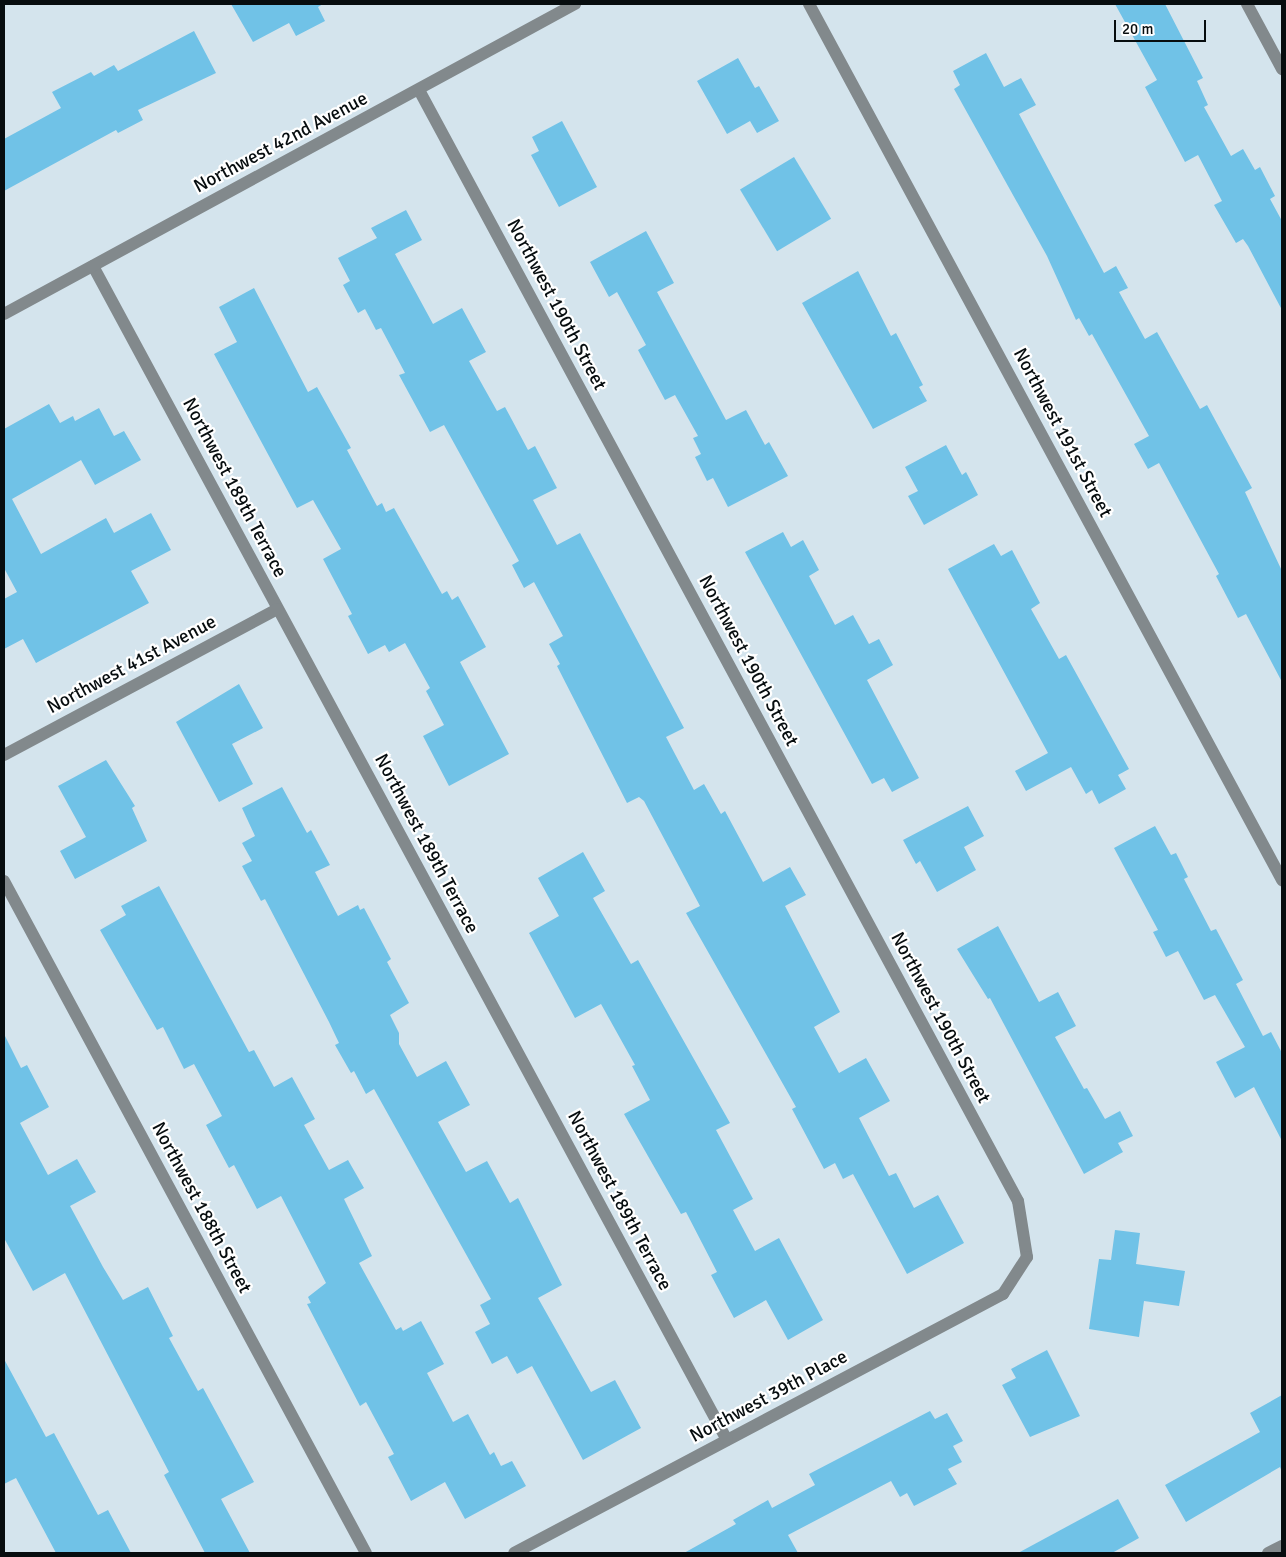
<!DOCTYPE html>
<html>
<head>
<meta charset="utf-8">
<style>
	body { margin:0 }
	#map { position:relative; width:1286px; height:1557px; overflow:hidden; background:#d4e4ed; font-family:Signika,sans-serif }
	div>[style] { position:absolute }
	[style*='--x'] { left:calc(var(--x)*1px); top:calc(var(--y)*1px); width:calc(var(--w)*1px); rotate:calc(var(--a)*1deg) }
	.building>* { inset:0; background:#70c2e7; transform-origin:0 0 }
	.minor>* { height:12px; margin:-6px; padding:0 6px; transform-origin:6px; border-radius:6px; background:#82898c }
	span { translate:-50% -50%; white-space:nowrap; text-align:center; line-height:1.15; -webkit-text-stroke:4.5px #fff; paint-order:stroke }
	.street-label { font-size:19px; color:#070d0f }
	.frame { position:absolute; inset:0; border:5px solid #070d0f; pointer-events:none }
	.scale { position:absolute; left:1114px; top:20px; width:92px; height:22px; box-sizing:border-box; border:2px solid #070d0f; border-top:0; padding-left:6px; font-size:15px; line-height:18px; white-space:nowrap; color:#070d0f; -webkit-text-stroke:4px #fff; paint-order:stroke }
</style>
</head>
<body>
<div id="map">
	<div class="building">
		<div style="clip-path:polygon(231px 4px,323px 4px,318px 7px,325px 21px,296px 36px,289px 23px,253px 42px)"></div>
		<div style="clip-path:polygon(1115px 4px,1165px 4px,1203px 78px,1197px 81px,1208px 105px,1204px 107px,1231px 156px,1243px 149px,1255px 170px,1260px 167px,1275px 196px,1270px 199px,1282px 221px,1282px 310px,1248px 246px,1243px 239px,1236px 243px,1214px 205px,1222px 201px,1198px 155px,1185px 162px,1145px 87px,1157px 80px)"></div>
		<div style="clip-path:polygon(194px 31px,216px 73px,138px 110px,143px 120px,118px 133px,116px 130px,4px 191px,4px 139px,61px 108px,52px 92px,91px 72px,94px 76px,114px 65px,118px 71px)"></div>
		<div style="clip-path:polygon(986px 53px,1004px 87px,1021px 78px,1036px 105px,1019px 114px,1104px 273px,1116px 266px,1128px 288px,1119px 292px,1145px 339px,1157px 332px,1200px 409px,1207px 405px,1252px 488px,1245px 492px,1282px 571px,1282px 682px,1246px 614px,1238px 618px,1216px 576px,1219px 574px,1159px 463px,1148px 469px,1134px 444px,1149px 436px,1092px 334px,1089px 336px,1079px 318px,1076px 320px,1047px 256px,954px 89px,960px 85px,953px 71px)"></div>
		<div style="clip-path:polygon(738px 58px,755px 88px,759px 86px,779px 121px,757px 133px,750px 121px,727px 134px,697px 81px)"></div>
		<div style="clip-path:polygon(562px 121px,597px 187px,559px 207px,531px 155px,539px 151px,532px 137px)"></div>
		<div style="left:794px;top:157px;width:72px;height:63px;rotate:59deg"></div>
		<div style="clip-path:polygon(406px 210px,422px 240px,395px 254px,433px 324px,462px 308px,486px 352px,469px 361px,497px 411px,505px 407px,528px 450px,535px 446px,557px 488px,533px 500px,557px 545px,580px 533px,684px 728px,666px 737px,694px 790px,704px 784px,721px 814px,725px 811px,763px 882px,790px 867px,806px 895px,785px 906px,840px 1012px,814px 1027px,839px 1073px,866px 1058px,890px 1101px,859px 1118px,889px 1176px,896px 1173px,914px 1208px,938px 1195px,964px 1243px,907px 1274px,853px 1174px,843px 1179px,835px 1163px,824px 1169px,792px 1109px,796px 1107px,686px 913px,700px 906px,644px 801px,639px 797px,627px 803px,557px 666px,560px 664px,549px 644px,563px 636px,534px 582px,524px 588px,512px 565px,519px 561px,444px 425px,430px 432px,399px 375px,405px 373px,381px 328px,376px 330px,365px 309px,358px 313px,343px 285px,350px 281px,338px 258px,377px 238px,371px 228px)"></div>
		<div style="clip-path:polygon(646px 231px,674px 283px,657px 292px,726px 420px,746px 410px,765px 445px,769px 442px,788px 476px,728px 507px,713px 478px,707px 481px,695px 457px,701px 454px,693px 438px,698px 436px,675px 395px,665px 400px,638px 350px,646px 345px,617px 292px,609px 297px,590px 262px)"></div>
		<div style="clip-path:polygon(858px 271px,891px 336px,896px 333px,923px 385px,919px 387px,927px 401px,873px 429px,802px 303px)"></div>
		<div style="clip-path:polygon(254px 288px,308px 392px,317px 387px,351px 448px,347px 450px,377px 506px,382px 503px,386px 512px,394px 508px,442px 594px,447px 591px,452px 600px,458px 596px,486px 647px,460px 662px,509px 754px,449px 786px,423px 736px,444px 725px,426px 691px,430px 688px,405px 643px,389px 652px,385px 645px,368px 654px,348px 616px,352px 614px,323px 559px,341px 549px,313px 500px,297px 508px,214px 354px,237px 342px,219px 307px)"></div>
		<div style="clip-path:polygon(49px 404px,60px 423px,73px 416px,75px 421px,99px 408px,114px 436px,124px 431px,141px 460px,95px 485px,81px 460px,12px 499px,41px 554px,106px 518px,114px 533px,151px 513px,171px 550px,131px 571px,149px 603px,36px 663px,23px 639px,4px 649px,4px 599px,17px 592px,4px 568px,4px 429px)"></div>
		<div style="clip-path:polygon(946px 445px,962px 475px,966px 472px,978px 495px,924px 525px,908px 496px,918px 491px,905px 467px)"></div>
		<div style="clip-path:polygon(783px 532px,791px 547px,803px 540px,819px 570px,809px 576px,835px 625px,853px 615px,869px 644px,879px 639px,893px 665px,867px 680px,919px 778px,892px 792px,884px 778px,872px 784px,745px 552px)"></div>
		<div style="clip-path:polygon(994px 544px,1001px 556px,1012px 550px,1040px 603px,1031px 609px,1059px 659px,1066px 655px,1129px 769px,1118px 775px,1126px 789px,1099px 804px,1092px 790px,1086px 794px,1071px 767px,1026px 791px,1015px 771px,1048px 753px,948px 569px)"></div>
		<div style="clip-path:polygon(239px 684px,263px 728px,232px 744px,253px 784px,219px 802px,176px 722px)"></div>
		<div style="clip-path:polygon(106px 760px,135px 806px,132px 808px,147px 841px,75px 879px,60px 851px,86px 837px,58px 786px)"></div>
		<div style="clip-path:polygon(282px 787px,307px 833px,311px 830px,330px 865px,315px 872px,338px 916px,358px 905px,360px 910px,364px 908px,391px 959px,387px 962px,409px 1003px,390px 1015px,399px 1033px,399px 1044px,417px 1077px,446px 1061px,470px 1105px,438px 1122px,466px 1172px,487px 1161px,510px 1203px,518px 1198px,562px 1285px,538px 1298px,591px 1392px,615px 1380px,641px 1428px,583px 1460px,532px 1366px,517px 1374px,507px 1356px,492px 1364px,475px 1332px,490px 1324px,480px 1305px,491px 1299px,374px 1089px,366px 1094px,354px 1071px,351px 1073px,335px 1045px,339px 1043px,329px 1022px,265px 899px,261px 901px,242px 866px,252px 861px,242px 843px,255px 836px,242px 808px)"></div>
		<div style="clip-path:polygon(968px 806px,984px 836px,964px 847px,976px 870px,937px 892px,920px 861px,916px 864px,903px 840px)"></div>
		<div style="clip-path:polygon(1155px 826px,1171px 855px,1176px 853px,1188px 877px,1184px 879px,1211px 931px,1216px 929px,1243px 980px,1236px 984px,1263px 1036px,1271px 1032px,1282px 1053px,1282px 1141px,1254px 1087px,1235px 1098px,1216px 1062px,1245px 1047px,1215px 995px,1204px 1000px,1178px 951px,1166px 957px,1153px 932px,1158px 930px,1114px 848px)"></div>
		<div style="clip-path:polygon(583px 852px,605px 891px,593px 898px,631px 964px,638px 960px,730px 1123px,716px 1130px,753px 1199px,733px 1210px,755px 1251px,779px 1238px,823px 1320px,788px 1340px,766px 1300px,734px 1318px,711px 1275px,717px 1272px,686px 1212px,681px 1214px,624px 1114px,650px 1100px,632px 1066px,635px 1065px,601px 1004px,575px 1018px,529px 933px,559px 916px,538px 878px)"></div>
		<div style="clip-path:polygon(159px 886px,249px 1052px,254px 1050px,274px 1087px,292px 1077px,315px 1119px,304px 1125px,329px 1170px,348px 1160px,364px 1188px,344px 1199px,372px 1256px,359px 1263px,396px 1330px,401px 1327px,403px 1331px,421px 1321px,444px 1364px,427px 1373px,453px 1422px,468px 1414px,490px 1455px,494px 1452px,501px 1466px,512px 1461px,526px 1486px,465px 1519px,445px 1482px,411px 1501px,388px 1457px,394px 1454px,366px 1402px,360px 1406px,307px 1304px,311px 1303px,308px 1297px,326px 1283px,281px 1196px,257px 1209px,234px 1165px,229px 1168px,206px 1125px,222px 1116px,194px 1064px,184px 1069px,163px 1027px,157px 1030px,100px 930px,126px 915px,121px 906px)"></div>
		<div style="clip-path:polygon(998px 926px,1039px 1002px,1058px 992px,1076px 1026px,1055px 1037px,1084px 1089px,1087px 1088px,1105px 1119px,1120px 1111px,1133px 1136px,1118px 1143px,1123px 1152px,1084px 1174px,990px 998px,988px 999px,957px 949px)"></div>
		<div style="clip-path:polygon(4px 1034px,21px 1068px,27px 1065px,49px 1107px,20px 1123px,48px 1175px,77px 1159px,96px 1192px,70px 1206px,103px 1267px,123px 1300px,148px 1287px,173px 1336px,169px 1338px,198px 1391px,203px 1388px,254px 1482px,221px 1499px,250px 1553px,205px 1553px,164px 1475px,169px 1472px,65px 1273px,33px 1291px,4px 1238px)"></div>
		<div style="clip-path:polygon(1115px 1230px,1140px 1233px,1136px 1264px,1185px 1271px,1179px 1306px,1144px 1301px,1139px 1337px,1089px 1329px,1099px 1259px,1111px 1260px)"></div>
		<div style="clip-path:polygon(1047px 1350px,1080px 1416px,1030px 1437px,1002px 1385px,1016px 1378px,1011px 1369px)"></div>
		<div style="clip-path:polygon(4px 1359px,46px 1437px,54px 1433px,98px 1515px,108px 1510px,131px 1553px,56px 1553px,16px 1478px,4px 1484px)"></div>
		<div style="clip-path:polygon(1282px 1395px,1282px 1472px,1280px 1467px,1186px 1522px,1165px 1485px,1260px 1432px,1250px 1413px)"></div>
		<div style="clip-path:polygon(930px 1411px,935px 1419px,947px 1413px,963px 1441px,953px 1446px,962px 1462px,948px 1469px,957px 1484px,914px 1506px,907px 1493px,900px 1497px,891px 1481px,788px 1535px,798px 1553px,684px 1553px,736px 1524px,733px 1520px,768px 1500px,772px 1508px,815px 1485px,809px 1474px)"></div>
		<div style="clip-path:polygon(1118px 1499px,1139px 1538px,1112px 1553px,1018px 1553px)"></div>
	</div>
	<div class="minor">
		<div style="--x:809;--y:4;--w:996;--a:61.63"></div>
		<div style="--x:1247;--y:4;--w:74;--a:61.7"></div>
		<div style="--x:419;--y:90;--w:1262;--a:61.67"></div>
		<div style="--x:1018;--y:1201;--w:57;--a:80.9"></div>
		<div style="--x:1027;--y:1257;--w:44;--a:123"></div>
		<div style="--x:1003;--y:1294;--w:553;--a:152.09"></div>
		<div style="--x:93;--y:266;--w:1334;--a:61.63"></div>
		<div style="--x:4;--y:314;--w:650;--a:-28.5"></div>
		<div style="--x:4;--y:755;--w:310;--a:-28.1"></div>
		<div style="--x:4;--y:881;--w:763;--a:61.69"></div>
		<div style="--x:1268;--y:1553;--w:16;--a:-27"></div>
	</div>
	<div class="street-label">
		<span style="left:281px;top:143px;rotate:-28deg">Northwest 42nd Avenue</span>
		<span style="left:556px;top:305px;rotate:62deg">Northwest 190th Street</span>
		<span style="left:1062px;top:433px;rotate:62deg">Northwest 191st Street</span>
		<span style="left:234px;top:488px;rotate:62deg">Northwest 189th Terrace</span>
		<span style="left:748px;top:661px;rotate:62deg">Northwest 190th Street</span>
		<span style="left:132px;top:665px;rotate:-28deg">Northwest 41st Avenue</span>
		<span style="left:426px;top:844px;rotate:62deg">Northwest 189th Terrace</span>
		<span style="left:940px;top:1018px;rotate:62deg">Northwest 190th Street</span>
		<span style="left:619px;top:1201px;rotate:62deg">Northwest 189th Terrace</span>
		<span style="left:201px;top:1208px;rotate:62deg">Northwest 188th Street</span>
		<span style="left:769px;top:1397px;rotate:-28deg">Northwest 39th Place</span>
	</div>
	<div class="frame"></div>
	<div class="scale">20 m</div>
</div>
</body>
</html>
